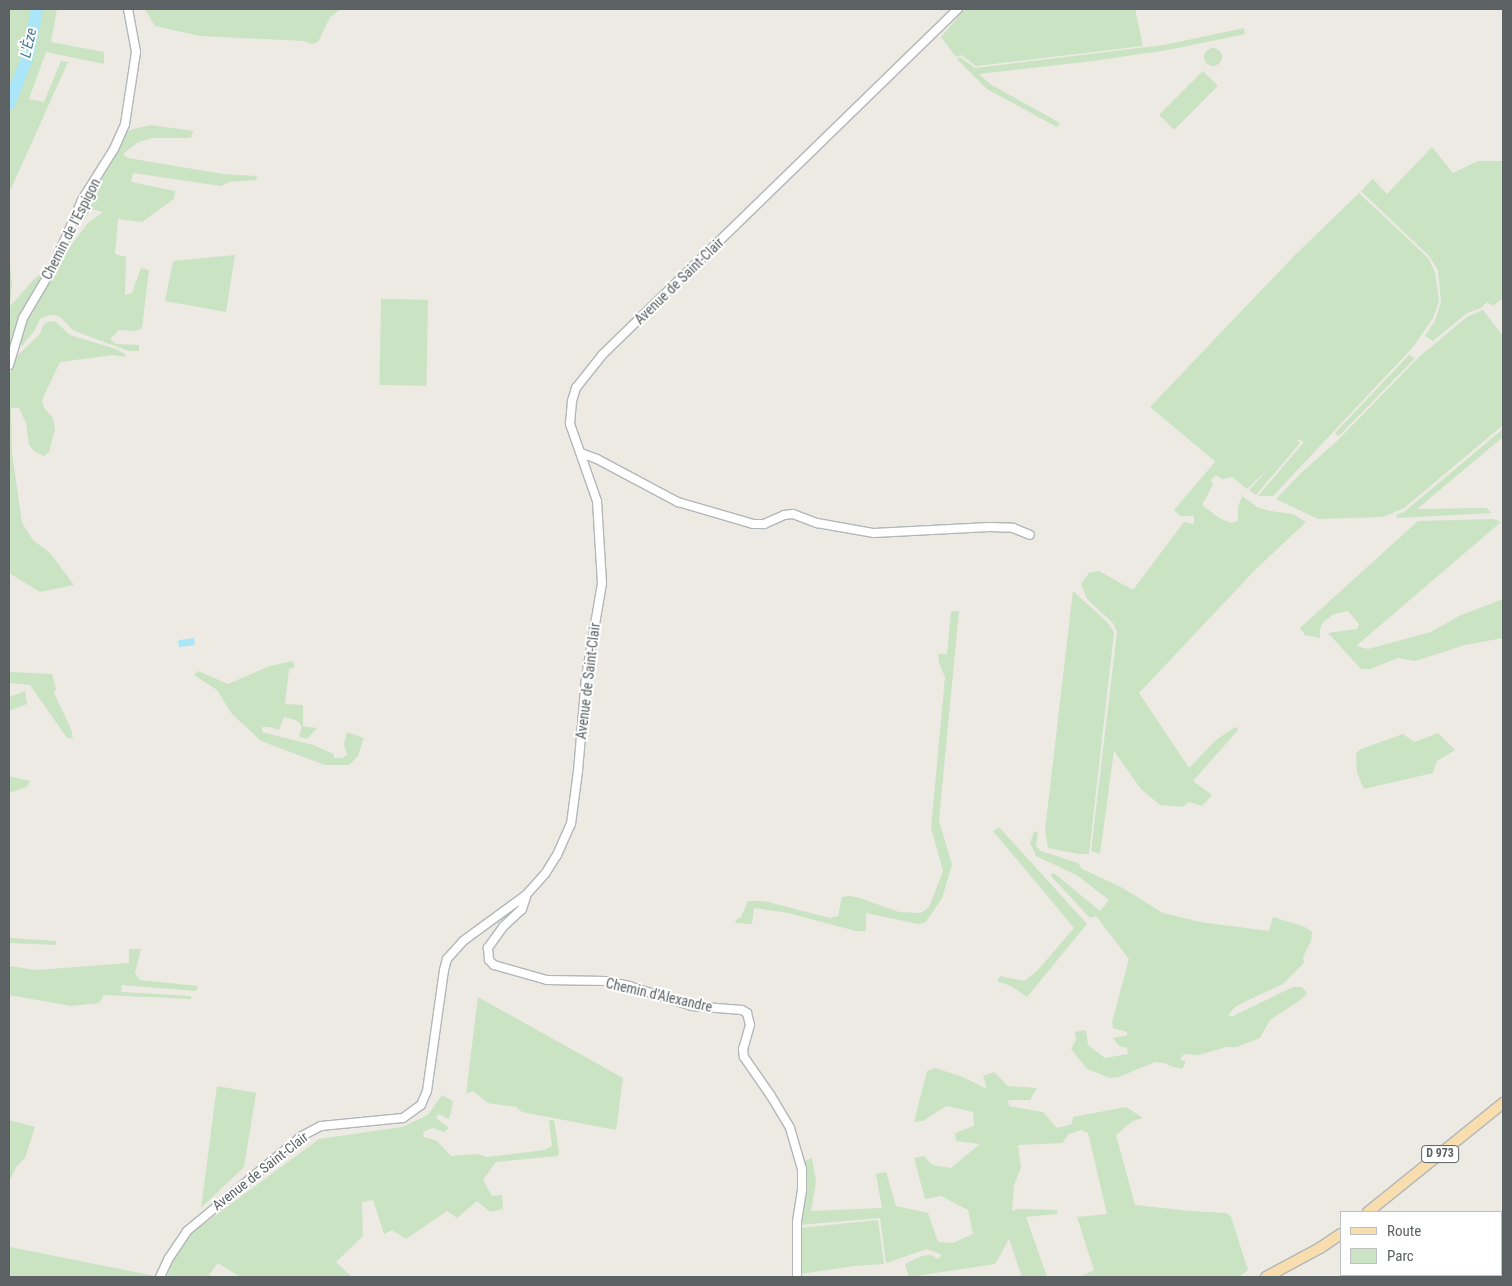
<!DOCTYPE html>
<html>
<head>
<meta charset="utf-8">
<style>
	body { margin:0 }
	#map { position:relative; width:1512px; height:1286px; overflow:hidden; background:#edeae4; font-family:"Roboto Condensed",sans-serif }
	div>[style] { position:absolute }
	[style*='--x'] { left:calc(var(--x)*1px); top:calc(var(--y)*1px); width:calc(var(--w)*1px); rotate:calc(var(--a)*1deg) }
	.green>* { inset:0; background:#c9e3c3; transform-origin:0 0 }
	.round { border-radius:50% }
	.water>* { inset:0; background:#aae5f8; transform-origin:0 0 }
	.river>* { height:12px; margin:-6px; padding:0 6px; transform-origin:6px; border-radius:6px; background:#aae5f8 }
	.roads { filter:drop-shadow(1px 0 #b2b6b8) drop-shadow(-1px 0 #b2b6b8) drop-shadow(0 1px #b2b6b8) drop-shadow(0 -1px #b2b6b8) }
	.minor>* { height:8px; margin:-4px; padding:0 4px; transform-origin:4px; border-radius:4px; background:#fff }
	.major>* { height:10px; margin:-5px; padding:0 5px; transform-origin:5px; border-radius:5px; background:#f8ddaf }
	span { translate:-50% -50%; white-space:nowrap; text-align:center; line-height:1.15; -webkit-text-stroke:4px #fff; paint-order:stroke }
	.shield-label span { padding:1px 4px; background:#fff; border:1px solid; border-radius:4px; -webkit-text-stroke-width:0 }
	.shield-label { font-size:12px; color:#5c6164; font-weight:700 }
	.street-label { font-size:14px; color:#5c6164 }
	.water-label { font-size:15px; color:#437d97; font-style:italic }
	.frame { position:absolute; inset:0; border:10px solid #5c6164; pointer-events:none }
	.legend { position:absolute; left:1340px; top:1211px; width:162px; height:65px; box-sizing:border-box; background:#fff; border:1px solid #bec0c1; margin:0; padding:6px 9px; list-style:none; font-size:15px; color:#5c6164 }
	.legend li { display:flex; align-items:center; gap:10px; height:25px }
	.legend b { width:25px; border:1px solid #bec0c1 }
</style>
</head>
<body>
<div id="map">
	<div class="green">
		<div style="clip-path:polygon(9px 9px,57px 9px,51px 42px,104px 52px,104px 64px,46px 52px,29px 99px,44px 102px,61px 61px,68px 62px,9px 193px)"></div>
		<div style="clip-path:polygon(145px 9px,341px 9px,330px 17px,318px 42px,312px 44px,304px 41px,200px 36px,155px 26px)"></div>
		<div style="clip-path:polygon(965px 9px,1135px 9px,1143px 46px,976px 66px,961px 55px,956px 57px,941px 37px)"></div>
		<div style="clip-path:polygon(1244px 28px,1245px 34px,1168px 50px,1093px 61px,979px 74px,990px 84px,1060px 123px,1057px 127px,987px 89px,957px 59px,960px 57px,975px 68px,1164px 45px)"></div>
		<div class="round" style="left:1204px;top:48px;width:18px;height:18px"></div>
		<div style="left:1203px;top:71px;width:21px;height:62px;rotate:45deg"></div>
		<div style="clip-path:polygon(151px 125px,193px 131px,191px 138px,153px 138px,138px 142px,123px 154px,128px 158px,223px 174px,257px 176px,256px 180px,229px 182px,221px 186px,133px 173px,131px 182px,175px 191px,174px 199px,142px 222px,118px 219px,115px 254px,126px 257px,125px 295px,132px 293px,141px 268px,149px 270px,142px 328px,136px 331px,119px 330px,110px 339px,116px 344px,139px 345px,139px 351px,129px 351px,85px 335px,73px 330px,59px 316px,50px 315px,40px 319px,34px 331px,23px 345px,19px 345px,27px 320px,59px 261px,88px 223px,103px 212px,91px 209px,70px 239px,67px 238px,85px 203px,129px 130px)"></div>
		<div style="clip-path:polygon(1432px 147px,1453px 173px,1478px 161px,1503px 161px,1503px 298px,1493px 306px,1487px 302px,1481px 308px,1467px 313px,1433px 341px,1425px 336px,1435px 321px,1441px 302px,1438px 270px,1429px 256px,1361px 191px,1373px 179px,1387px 194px)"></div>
		<div style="clip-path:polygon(1359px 193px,1428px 258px,1435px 272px,1439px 301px,1433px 318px,1413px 347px,1273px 496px,1258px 496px,1304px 442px,1299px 439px,1287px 451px,1298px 441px,1300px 443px,1256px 495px,1249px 490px,1270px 467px,1247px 489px,1232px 477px,1222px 479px,1216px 475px,1211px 480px,1213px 485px,1202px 505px,1219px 518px,1231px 523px,1238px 521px,1238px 507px,1242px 496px,1257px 507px,1270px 511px,1293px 514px,1306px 522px,1255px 570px,1139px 693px,1189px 768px,1216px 740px,1235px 727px,1239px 729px,1193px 781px,1212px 795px,1202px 806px,1189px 802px,1182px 807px,1160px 805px,1141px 789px,1114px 751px,1100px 854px,1091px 851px,1117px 632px,1113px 623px,1087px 599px,1081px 584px,1089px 573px,1099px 571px,1133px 590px,1184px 522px,1194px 524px,1194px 516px,1180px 516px,1174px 510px,1215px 462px,1217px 463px,1150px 407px,1293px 257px)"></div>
		<div style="clip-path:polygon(9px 253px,12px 284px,10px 306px,36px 277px,42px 273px,44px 277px,23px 309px,9px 350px)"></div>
		<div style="clip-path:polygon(235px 255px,226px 312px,165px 301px,173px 261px)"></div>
		<div style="left:381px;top:299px;width:47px;height:86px;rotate:1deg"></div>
		<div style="clip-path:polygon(1483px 310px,1503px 336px,1503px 425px,1404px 508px,1383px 517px,1318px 519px,1276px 499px,1300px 474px,1338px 440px,1419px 357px,1467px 317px)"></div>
		<div style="clip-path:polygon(50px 321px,56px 322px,70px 335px,116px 349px,125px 354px,126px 357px,113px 355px,60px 362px,42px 400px,44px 408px,53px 418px,55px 430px,49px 452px,44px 456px,35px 452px,29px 445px,26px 423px,19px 408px,11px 408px,12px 453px,22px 523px,33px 540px,50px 553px,74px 585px,40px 592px,9px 573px,9px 376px,15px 358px,39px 335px,44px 324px)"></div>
		<div style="clip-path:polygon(1409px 355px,1415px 358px,1339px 436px,1335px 433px)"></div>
		<div style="clip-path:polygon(1503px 429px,1503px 437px,1417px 509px,1486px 508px,1492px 513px,1397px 518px,1396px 515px,1404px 512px)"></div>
		<div style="clip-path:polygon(1494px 519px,1501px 522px,1356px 646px,1368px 649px,1431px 632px,1459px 616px,1503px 599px,1503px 638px,1465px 645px,1415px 661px,1398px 658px,1371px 669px,1361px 669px,1328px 633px,1357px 629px,1359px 624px,1348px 611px,1334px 614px,1323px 622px,1320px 629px,1320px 638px,1305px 635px,1300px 628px,1418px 521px)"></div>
		<div style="clip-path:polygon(1073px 591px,1107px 622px,1114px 632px,1089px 854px,1078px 854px,1048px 848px,1045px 830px)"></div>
		<div style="clip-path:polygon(951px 611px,959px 611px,939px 820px,952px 865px,942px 898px,926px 922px,918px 924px,866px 913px,866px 931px,856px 931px,788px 913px,754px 908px,752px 924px,735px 923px,736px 920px,741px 917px,748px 901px,764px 901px,830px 918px,838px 916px,842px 897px,850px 896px,860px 898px,899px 912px,921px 913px,929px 907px,943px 871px,931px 828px,945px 677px,939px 663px,938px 654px,947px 654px)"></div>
		<div style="clip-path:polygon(292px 661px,295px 667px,289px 669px,285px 704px,303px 705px,303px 726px,317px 728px,307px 739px,299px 737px,302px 727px,298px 721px,284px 717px,279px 730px,269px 727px,262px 727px,262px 732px,313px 745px,334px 754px,334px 758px,342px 758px,347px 755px,344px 744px,347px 732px,364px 738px,358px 756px,349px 765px,325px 765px,261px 741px,232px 714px,217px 690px,194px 675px,198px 671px,228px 684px,270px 666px)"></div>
		<div style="clip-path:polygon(9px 672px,52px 674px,56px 689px,54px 693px,71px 729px,73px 738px,67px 738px,30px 685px,9px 683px)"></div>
		<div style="clip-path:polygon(25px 691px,27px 704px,9px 711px,9px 697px)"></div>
		<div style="clip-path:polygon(1438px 733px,1455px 750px,1437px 761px,1433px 773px,1364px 789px,1357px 773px,1356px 753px,1361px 749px,1403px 734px,1414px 742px)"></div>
		<div style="clip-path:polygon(9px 776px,30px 781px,27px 787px,9px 793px)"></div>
		<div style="clip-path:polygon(999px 827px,1087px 924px,1027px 997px,1011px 986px,997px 981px,1000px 976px,1024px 981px,1037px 971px,1074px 928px,993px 831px)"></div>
		<div style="clip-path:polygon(1034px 831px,1038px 833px,1036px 846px,1041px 851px,1078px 863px,1082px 869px,1121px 887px,1163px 913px,1200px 922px,1269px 931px,1273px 917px,1305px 927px,1312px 932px,1311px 941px,1303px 957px,1304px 963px,1283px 984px,1244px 1002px,1234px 1008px,1228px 1016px,1233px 1016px,1293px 987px,1302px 987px,1307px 993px,1302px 999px,1270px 1020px,1260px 1038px,1237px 1047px,1226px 1047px,1199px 1055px,1184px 1054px,1180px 1059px,1186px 1062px,1182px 1069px,1173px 1067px,1164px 1063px,1155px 1062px,1119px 1077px,1110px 1078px,1087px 1069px,1071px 1049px,1076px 1040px,1075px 1032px,1086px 1030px,1088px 1045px,1105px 1058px,1128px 1054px,1127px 1048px,1119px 1046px,1113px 1038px,1127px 1035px,1127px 1032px,1113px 1028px,1112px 1022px,1129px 959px,1096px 916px,1090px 918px,1050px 875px,1054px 873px,1100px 911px,1109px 900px,1078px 876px,1036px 856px,1030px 843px)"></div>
		<div style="clip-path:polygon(9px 938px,56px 941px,56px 945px,9px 943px)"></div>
		<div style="clip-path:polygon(129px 949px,141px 949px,135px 973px,140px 980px,198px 986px,196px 991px,122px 985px,121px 992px,191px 996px,191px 999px,104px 995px,99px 1003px,71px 1006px,9px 995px,9px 966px,37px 970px,129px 963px)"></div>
		<div style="clip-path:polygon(478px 997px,623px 1078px,616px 1130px,522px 1112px,516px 1107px,488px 1103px,473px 1091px,466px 1094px)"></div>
		<div style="clip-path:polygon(935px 1068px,963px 1077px,987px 1089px,983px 1076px,994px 1072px,1008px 1086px,1037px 1088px,1030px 1100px,1008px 1100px,1009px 1106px,1043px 1112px,1057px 1128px,1072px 1124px,1073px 1117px,1126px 1107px,1143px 1118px,1133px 1121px,1116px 1135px,1135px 1205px,1189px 1211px,1227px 1213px,1231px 1217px,1248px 1270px,1239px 1277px,1080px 1277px,1094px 1270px,1077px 1217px,1107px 1214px,1088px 1133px,1081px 1130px,1069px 1134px,1062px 1143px,1018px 1145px,1021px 1168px,1014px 1185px,1012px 1211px,1019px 1209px,1057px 1210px,1057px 1214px,1026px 1217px,1047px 1277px,1022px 1277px,1009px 1239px,995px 1264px,909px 1277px,905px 1264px,922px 1256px,931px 1255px,938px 1259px,942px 1255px,927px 1249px,886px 1263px,880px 1218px,800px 1225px,807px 1188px,804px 1161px,812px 1158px,816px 1181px,811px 1211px,882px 1208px,876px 1174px,886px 1172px,896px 1206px,928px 1213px,938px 1242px,953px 1243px,973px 1234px,968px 1210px,941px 1196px,925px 1199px,914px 1158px,924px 1156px,932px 1165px,951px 1168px,980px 1144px,956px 1141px,955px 1133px,974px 1126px,973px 1112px,946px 1106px,923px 1121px,914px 1122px,927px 1071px)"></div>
		<div style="clip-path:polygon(217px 1086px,256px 1093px,244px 1167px,201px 1208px)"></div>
		<div style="clip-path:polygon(442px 1095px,453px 1101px,451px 1112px,449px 1119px,439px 1114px,436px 1118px,449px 1128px,444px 1132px,432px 1128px,423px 1132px,424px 1137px,437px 1141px,451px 1156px,476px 1154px,487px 1157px,544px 1150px,552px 1146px,549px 1120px,554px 1120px,559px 1152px,558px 1156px,496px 1162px,483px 1180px,492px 1196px,502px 1195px,503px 1209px,490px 1212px,477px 1201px,457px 1218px,447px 1211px,406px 1239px,392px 1230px,384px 1234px,373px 1200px,362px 1202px,363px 1236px,336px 1262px,352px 1277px,240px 1277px,218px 1263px,209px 1275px,210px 1277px,167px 1277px,173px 1260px,193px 1232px,319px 1139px,402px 1127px,428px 1115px)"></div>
		<div style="clip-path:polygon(9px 1120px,35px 1127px,25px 1158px,16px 1167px,11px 1178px,9px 1177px)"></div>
		<div style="clip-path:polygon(878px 1220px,884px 1264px,854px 1266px,800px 1274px,800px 1228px)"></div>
		<div style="clip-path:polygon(10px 1247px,155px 1276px,9px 1277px)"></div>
	</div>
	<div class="water">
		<div style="left:194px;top:638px;width:7px;height:16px;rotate:82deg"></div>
	</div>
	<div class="river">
		<div style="--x:9;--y:104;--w:52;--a:-68.4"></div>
		<div style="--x:28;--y:56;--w:48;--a:-79.2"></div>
	</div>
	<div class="roads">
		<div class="minor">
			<div style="--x:9;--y:365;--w:49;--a:-73.4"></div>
			<div style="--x:23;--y:318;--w:59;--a:-59.5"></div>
			<div style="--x:53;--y:267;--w:73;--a:-66.6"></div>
			<div style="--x:82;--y:200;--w:60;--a:-57.9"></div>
			<div style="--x:114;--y:149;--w:27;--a:-66"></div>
			<div style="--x:125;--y:124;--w:73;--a:-81.3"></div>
			<div style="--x:136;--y:52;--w:44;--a:-100.5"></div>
			<div style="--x:581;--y:453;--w:17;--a:21"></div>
			<div style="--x:597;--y:459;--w:92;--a:28"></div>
			<div style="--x:678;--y:502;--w:78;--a:16.3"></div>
			<div style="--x:753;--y:524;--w:11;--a:0"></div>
			<div style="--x:764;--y:524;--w:22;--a:-24"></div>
			<div style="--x:784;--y:515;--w:9;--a:-6"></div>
			<div style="--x:793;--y:514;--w:26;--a:21"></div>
			<div style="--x:817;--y:523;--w:58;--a:10"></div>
			<div style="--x:874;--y:533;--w:115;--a:-3"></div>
			<div style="--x:989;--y:527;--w:24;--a:2"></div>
			<div style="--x:1013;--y:528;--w:18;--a:22"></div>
			<div style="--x:526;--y:897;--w:13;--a:108"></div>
			<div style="--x:522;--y:909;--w:26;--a:137"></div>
			<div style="--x:503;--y:927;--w:26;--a:126"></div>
			<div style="--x:488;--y:948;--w:12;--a:85"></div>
			<div style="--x:489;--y:960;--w:7;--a:45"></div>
			<div style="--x:494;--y:965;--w:55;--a:15.8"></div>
			<div style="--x:547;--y:980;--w:59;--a:1"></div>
			<div style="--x:606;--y:981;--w:24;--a:12"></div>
			<div style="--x:629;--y:986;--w:66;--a:17.6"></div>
			<div style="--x:692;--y:1006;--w:50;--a:4.6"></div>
			<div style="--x:742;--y:1010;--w:6;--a:31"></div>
			<div style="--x:747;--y:1013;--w:12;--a:76"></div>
			<div style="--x:750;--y:1025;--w:25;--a:106"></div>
			<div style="--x:743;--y:1049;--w:8;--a:83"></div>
			<div style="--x:744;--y:1057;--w:47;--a:55.3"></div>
			<div style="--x:771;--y:1096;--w:37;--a:59"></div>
			<div style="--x:790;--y:1128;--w:43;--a:73.7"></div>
			<div style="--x:802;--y:1169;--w:21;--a:90"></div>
			<div style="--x:802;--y:1190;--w:32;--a:99"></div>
			<div style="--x:797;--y:1222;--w:55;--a:90"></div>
			<div style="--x:160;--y:1277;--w:21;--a:-65"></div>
			<div style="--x:169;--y:1258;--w:32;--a:-56"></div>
			<div style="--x:187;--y:1231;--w:149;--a:-39.6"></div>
			<div style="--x:302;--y:1136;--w:21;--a:-28"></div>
			<div style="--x:321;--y:1126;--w:82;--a:-5.6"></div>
			<div style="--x:403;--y:1118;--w:22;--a:-36"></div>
			<div style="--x:421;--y:1105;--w:15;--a:-67"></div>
			<div style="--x:427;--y:1091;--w:122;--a:-82"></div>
			<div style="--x:444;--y:970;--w:11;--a:-75"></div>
			<div style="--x:447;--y:959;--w:24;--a:-48"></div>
			<div style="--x:463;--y:941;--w:78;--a:-36.1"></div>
			<div style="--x:526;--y:895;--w:28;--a:-48"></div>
			<div style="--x:545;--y:874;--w:22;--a:-58"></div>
			<div style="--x:557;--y:855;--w:34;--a:-66"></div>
			<div style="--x:571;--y:824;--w:53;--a:-82.5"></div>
			<div style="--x:578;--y:771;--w:94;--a:-85.1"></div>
			<div style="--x:586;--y:677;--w:95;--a:-80.3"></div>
			<div style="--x:602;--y:583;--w:82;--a:-93.5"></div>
			<div style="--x:597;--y:501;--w:82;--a:-109.3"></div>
			<div style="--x:570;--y:424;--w:23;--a:-85"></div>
			<div style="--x:572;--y:401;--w:14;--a:-73"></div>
			<div style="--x:576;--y:388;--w:43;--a:-51.5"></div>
			<div style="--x:603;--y:354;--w:495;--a:-44.2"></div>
		</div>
		<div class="major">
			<div style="--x:1368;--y:1212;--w:174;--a:-38.9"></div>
			<div style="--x:1266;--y:1277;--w:61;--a:-28.2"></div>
			<div style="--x:1320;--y:1248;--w:25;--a:-34"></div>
		</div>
	</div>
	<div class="shield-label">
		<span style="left:1440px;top:1154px">D 973</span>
	</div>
	<div class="street-label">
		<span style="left:71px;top:229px;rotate:-63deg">Chemin de l'Espigon</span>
		<span style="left:679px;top:281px;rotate:-44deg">Avenue de Saint-Clair</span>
		<span style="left:588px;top:681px;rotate:-83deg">Avenue de Saint-Clair</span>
		<span style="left:659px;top:995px;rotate:13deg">Chemin d'Alexandre</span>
		<span style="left:260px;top:1171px;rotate:-38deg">Avenue de Saint-Clair</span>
	</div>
	<div class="water-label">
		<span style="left:29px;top:43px;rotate:-77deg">L'Èze</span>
	</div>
	<div class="frame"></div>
	<ul class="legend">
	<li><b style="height:6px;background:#f8ddaf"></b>Route</li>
	<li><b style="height:14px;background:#c9e3c3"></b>Parc</li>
	</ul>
</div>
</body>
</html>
